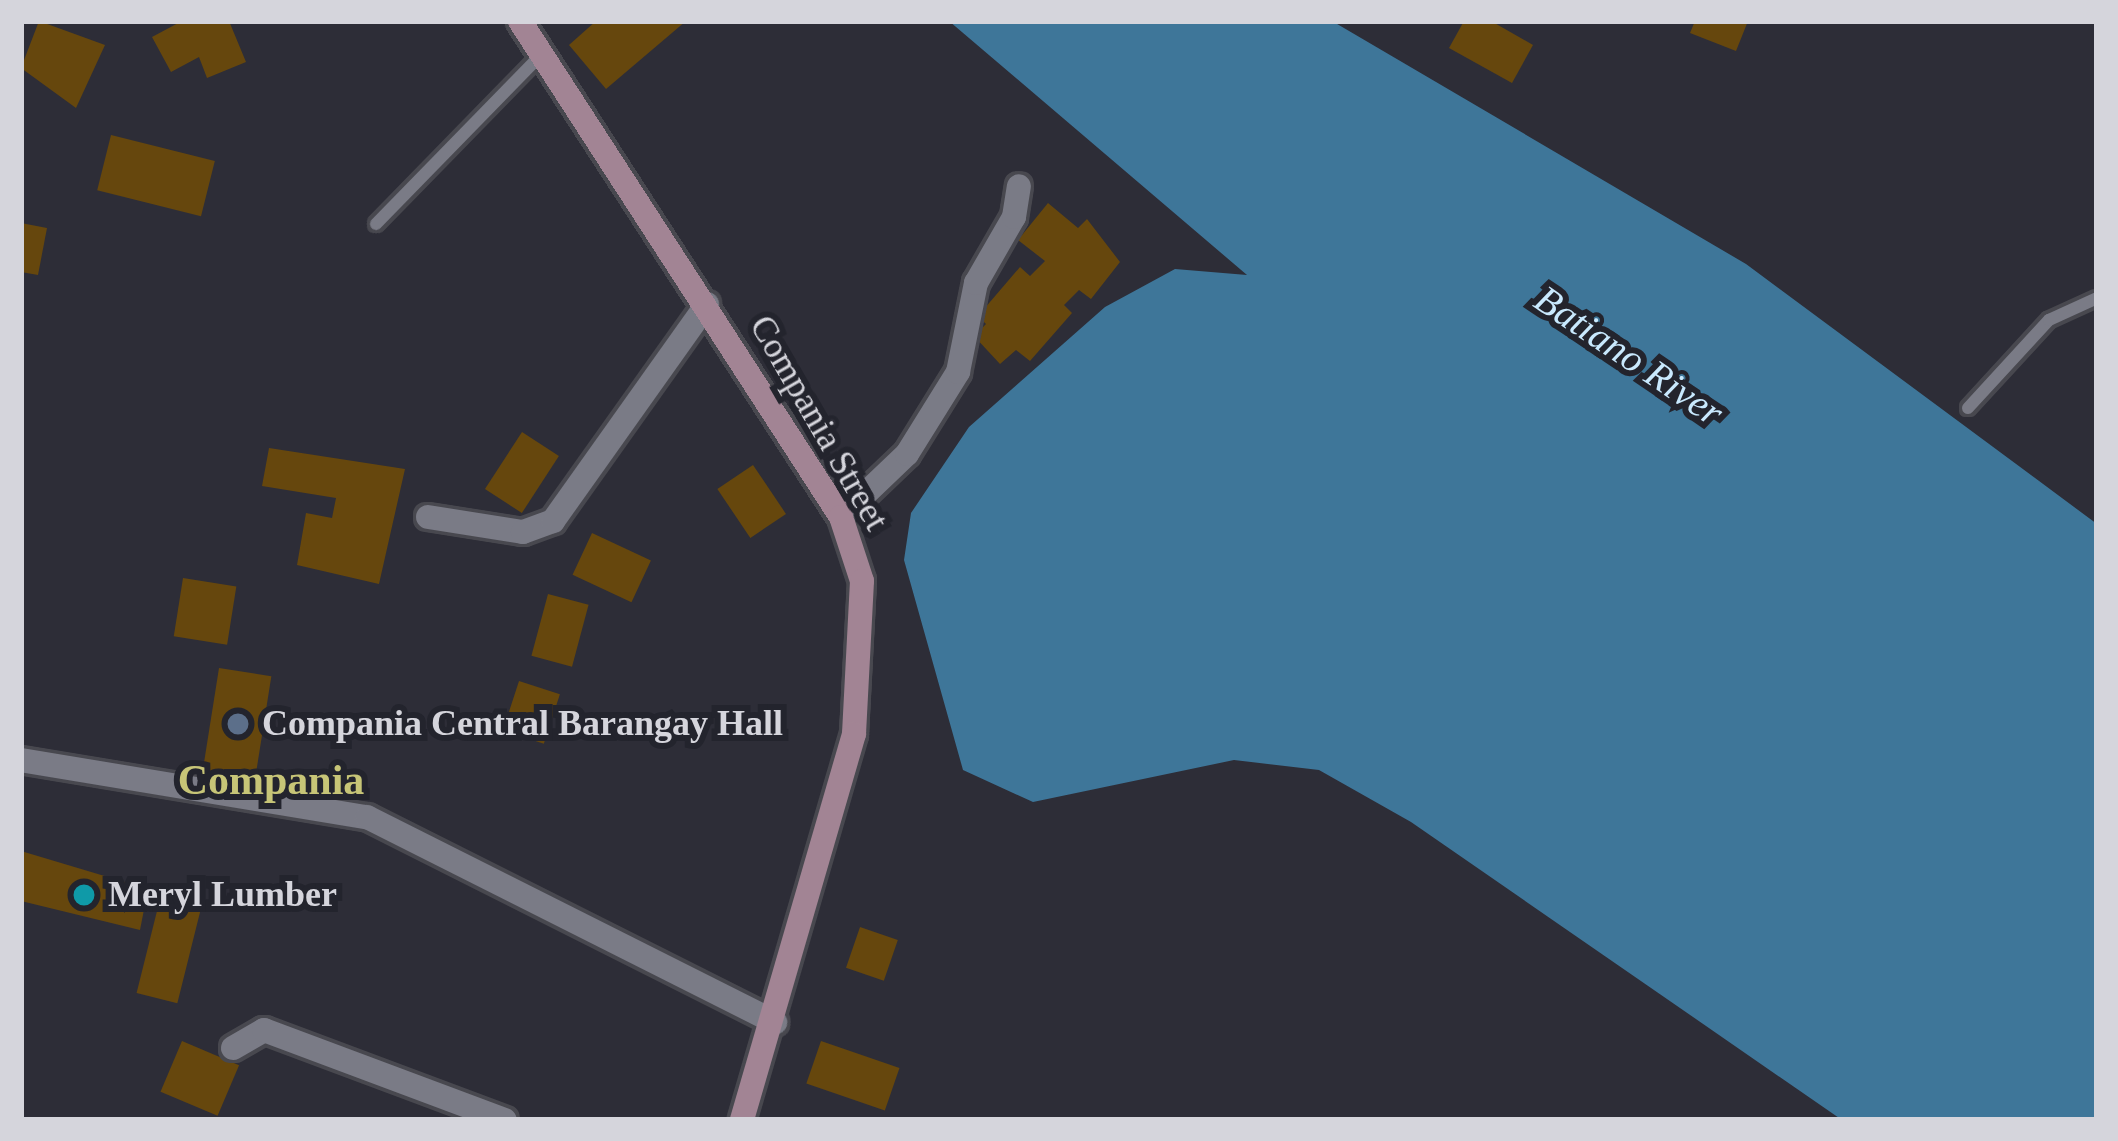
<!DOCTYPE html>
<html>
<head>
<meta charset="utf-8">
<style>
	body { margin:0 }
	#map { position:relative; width:2118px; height:1141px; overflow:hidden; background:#2d2d37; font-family:"Times New Roman",serif }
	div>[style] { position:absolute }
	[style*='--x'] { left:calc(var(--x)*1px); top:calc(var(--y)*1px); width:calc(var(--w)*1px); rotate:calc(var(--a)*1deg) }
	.water>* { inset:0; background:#3e7699 }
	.building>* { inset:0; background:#66470d; transform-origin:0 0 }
	.roads { filter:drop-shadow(3px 0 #48484f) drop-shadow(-3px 0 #48484f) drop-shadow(0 3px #48484f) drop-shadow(0 -3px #48484f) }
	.lane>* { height:12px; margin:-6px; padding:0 6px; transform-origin:6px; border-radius:6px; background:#7a7b86 }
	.street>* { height:24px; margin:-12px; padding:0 12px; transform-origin:12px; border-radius:12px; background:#7a7b86 }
	.secondary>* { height:24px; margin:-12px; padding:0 12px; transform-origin:12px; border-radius:12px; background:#a28494 }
	.dots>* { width:33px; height:33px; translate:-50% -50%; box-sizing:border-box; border:6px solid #23242d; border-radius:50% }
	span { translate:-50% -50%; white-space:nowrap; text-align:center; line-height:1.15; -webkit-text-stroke:12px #23242d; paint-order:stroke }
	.street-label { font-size:36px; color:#d5d5dc }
	.poi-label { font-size:36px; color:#d5d5dc; font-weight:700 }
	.left { translate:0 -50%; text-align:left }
	.water-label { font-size:39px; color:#c9e9fe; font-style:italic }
	.quarter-label { font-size:42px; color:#c7c577; font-weight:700 }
	.frame { position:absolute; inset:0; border:24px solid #d5d5dc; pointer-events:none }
</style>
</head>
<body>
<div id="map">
	<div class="water">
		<div style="clip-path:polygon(949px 21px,1332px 21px,1746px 264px,2097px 524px,2097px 1120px,1842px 1120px,1411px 822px,1319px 770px,1234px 760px,1033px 802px,963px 770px,904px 560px,911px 513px,969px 427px,1105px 307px,1175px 269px,1247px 275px)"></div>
	</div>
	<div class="building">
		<div style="clip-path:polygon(39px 21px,105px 45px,76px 108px,21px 68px)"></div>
		<div style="clip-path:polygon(182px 21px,229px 21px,246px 62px,207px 78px,199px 57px,171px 72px,152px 37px)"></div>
		<div style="clip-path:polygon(596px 21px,686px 21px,606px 89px,569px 45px)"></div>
		<div style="clip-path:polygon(1464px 21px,1491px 21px,1533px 45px,1512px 83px,1449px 48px)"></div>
		<div style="clip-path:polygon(1695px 21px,1748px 21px,1736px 51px,1690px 33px)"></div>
		<div style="left:111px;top:135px;width:107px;height:57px;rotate:14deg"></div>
		<div style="clip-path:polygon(1048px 203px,1078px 228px,1087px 219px,1120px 262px,1091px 299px,1079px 290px,1064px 305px,1072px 313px,1030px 361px,1016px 350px,1000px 364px,974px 336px,986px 324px,978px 316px,1020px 267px,1030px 276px,1045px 261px,1018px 240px)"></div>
		<div style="clip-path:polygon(21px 223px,47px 228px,38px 275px,21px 272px)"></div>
		<div style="left:522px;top:432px;width:44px;height:68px;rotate:33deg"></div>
		<div style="clip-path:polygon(269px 448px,405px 469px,379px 584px,297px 565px,306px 513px,332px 518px,336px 498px,262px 486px)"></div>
		<div style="left:753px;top:465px;width:59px;height:43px;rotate:56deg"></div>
		<div style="left:592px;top:533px;width:65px;height:46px;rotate:25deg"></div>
		<div style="left:183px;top:578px;width:54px;height:59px;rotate:9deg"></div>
		<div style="left:548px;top:594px;width:42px;height:64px;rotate:15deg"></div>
		<div style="left:219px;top:668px;width:53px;height:104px;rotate:9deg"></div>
		<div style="left:519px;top:681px;width:43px;height:52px;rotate:18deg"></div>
		<div style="clip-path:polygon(21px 851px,148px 889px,140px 930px,21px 901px)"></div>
		<div style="left:161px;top:895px;width:42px;height:101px;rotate:14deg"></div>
		<div style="left:860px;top:927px;width:40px;height:43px;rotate:19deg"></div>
		<div style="left:182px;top:1041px;width:62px;height:55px;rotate:23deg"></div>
		<div style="left:821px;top:1041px;width:83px;height:45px;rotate:19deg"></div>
	</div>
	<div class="roads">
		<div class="lane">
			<div style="--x:376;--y:224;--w:236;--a:-45.7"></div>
			<div style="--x:1968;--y:408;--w:120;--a:-47.4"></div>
			<div style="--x:2049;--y:320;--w:53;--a:-24.6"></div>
		</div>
		<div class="street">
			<div style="--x:428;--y:517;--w:96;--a:9"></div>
			<div style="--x:523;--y:532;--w:32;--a:-20"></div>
			<div style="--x:553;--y:521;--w:266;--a:-54.6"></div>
			<div style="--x:841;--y:517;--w:91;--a:-43.7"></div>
			<div style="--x:907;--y:454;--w:97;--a:-58.1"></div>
			<div style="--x:958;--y:372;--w:91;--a:-78.6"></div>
			<div style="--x:976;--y:283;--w:76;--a:-60.1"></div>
			<div style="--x:1014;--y:217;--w:31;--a:-81"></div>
			<div style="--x:21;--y:760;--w:351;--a:9.4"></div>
			<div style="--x:367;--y:817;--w:457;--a:26.7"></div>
			<div style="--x:233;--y:1048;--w:36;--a:-30"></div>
			<div style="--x:264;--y:1030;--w:257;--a:20.5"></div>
		</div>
		<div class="secondary">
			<div style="--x:520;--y:21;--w:591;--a:57.09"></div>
			<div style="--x:841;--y:517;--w:67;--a:71.8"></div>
			<div style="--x:862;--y:581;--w:153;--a:93"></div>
			<div style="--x:854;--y:734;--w:402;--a:106.2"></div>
		</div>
	</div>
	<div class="dots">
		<div style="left:238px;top:724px;background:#5c6f8a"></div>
		<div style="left:84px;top:895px;background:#0f9aa8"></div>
	</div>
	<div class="street-label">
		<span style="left:819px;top:423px;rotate:60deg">Compania Street</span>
	</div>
	<div class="poi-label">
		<span class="left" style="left:262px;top:724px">Compania Central Barangay Hall</span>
		<span class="left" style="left:108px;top:895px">Meryl Lumber</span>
	</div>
	<div class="water-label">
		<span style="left:1629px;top:356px;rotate:34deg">Batiano River</span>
	</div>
	<div class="quarter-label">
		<span style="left:271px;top:780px">Compania</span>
	</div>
	<div class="frame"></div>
</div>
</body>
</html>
